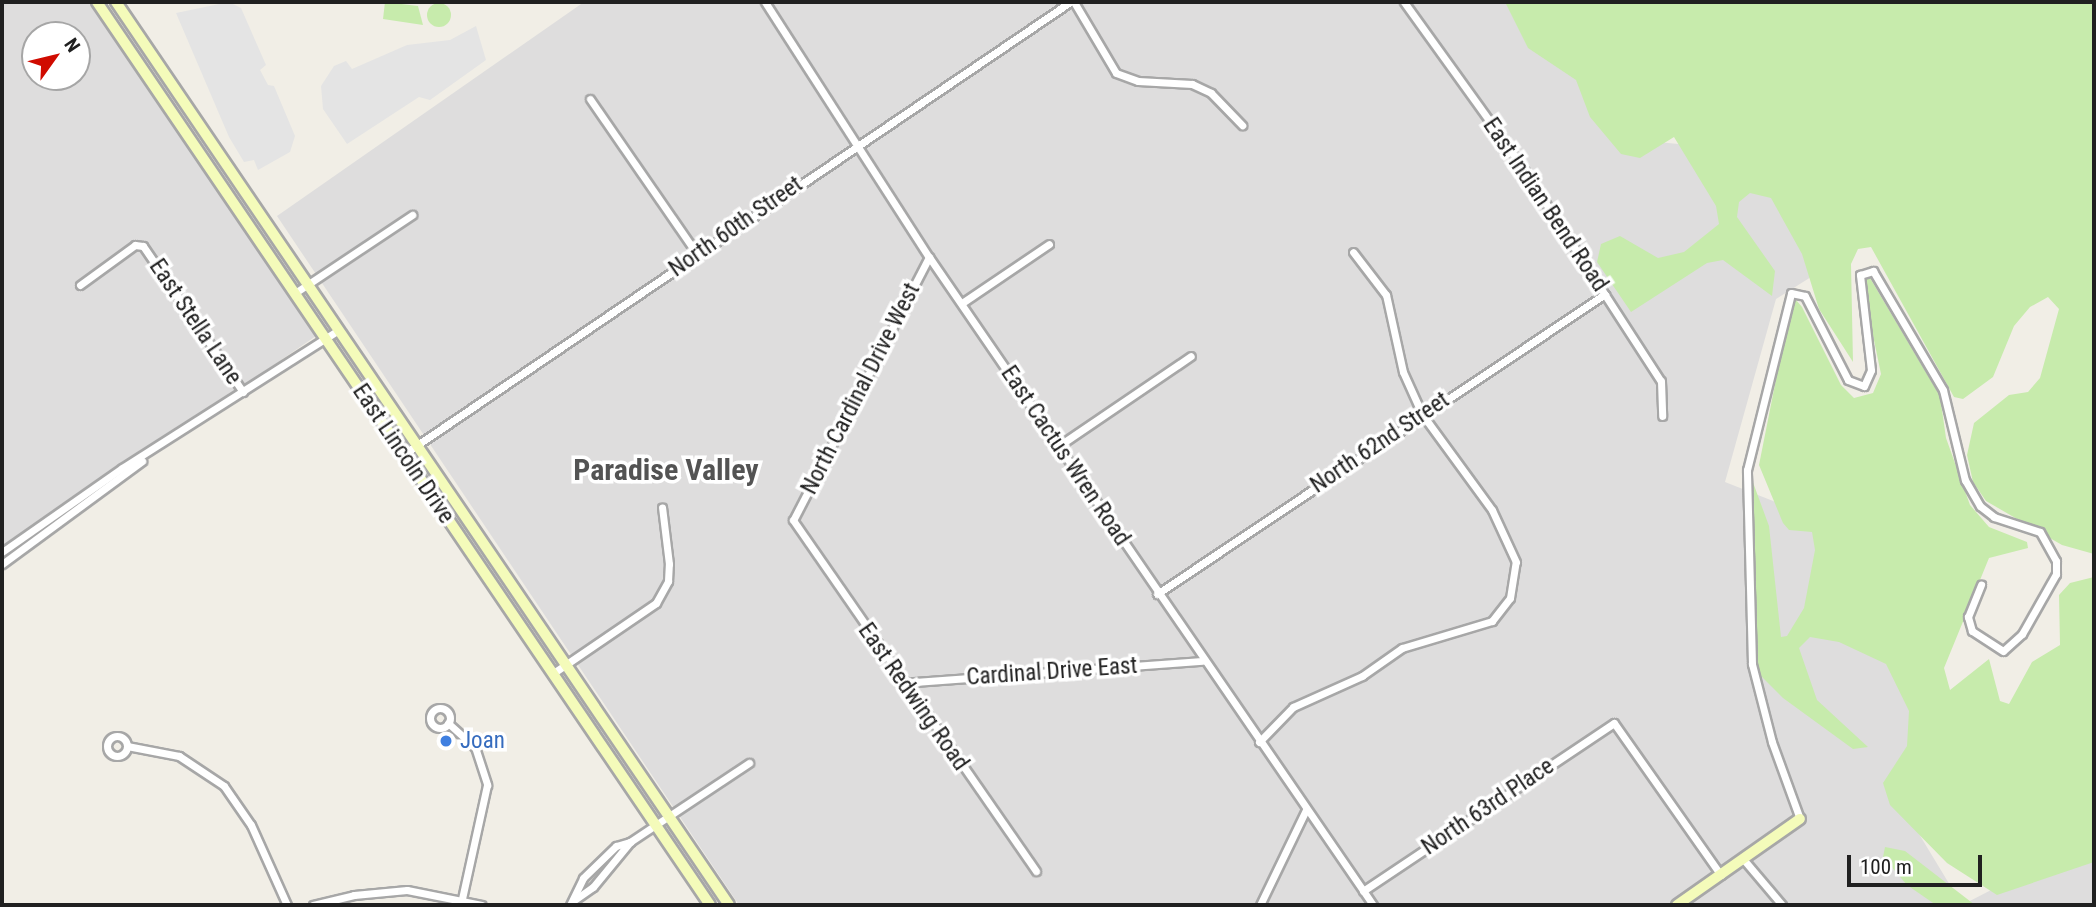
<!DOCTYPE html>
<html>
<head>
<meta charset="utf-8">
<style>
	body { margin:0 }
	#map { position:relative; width:2096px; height:907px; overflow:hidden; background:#f1eee6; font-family:"Roboto Condensed",sans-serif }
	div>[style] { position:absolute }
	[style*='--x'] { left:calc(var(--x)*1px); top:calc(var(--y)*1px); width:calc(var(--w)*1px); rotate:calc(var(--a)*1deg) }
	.residential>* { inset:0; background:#dedddd }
	.grass>* { inset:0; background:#c7ebac }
	.round { border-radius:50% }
	.parking>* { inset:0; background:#e4e4e4 }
	.roads { filter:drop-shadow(2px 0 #a7a7a7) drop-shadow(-2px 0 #a7a7a7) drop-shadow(0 2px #a7a7a7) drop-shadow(0 -2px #a7a7a7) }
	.street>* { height:7px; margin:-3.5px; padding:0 3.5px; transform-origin:3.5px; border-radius:3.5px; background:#fff }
	.street>.ring { margin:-3.5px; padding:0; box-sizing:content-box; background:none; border:7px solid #fff; border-radius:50% }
	.secondary>* { height:10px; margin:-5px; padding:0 5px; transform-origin:5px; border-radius:5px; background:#f4fbba }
	.dots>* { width:19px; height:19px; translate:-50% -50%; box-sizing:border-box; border:4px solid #fff; border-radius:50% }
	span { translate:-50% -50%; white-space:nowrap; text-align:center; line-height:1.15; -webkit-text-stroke:7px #fff; paint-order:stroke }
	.street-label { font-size:23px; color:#202020 }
	.shop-label { font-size:23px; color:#366cbe }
	.left { translate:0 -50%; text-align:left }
	.district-label { font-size:30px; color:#535353; font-weight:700 }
	.frame { position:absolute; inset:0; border:4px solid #202020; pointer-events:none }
	.north { position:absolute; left:21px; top:21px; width:70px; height:70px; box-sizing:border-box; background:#fff; border:2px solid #a6a6a6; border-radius:50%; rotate:56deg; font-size:19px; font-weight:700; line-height:28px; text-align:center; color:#202020 }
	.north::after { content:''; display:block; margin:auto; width:24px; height:32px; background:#d00b00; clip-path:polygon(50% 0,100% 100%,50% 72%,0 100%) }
	.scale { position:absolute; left:1847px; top:855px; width:135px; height:32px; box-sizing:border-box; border:4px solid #202020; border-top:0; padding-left:9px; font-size:21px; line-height:24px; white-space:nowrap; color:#202020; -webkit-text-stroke:5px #fff; paint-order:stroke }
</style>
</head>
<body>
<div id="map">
	<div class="residential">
		<div style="clip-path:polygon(evenodd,2px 2px,91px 2px,316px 336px,2px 551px,2px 2px,35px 35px,77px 35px,77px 77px,35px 77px,35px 35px)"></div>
		<div style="clip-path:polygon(584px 2px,1529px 2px,1626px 139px,1762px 152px,1846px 255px,1776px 299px,1725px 482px,1834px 525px,1923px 725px,1896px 796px,1962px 905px,2094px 837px,2094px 905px,739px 905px,277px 216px)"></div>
	</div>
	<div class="grass">
		<div style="clip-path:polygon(385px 2px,418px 6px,423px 25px,383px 19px)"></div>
		<div style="clip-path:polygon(1505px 2px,2094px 2px,2094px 554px,2062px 545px,1986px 501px,1973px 482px,1967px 455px,1974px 423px,2009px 395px,2028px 392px,2040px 378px,2059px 309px,2048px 297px,2030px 307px,2014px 326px,1993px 377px,1963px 399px,1954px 397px,1871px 247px,1858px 249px,1851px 264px,1853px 362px,1819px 309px,1802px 254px,1771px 198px,1750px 193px,1739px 202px,1737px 217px,1775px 271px,1772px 296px,1723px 260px,1707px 263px,1631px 312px,1597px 262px,1601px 244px,1620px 236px,1658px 258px,1684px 252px,1719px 224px,1716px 206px,1674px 137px,1640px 158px,1621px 154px,1590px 117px,1576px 80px,1528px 48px)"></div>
		<div class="round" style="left:427px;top:3px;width:24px;height:24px"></div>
		<div style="clip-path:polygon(1870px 278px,1940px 396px,1946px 438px,1970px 505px,1989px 527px,2027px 542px,2028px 548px,1989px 558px,1944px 668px,1950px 690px,1989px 659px,2000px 701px,2009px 704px,2032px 662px,2060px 645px,2059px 595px,2070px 583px,2094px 577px,2094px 862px,1997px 895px,1947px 863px,1890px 805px,1883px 783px,1907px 746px,1909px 711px,1886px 664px,1839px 642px,1810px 637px,1799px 648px,1817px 700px,1868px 747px,1853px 749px,1783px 698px,1761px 676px,1757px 663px,1751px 477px,1769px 526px,1781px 637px,1787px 636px,1804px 608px,1815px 550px,1812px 532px,1789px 530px,1783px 523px,1759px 465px,1791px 304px,1796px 300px,1802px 307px,1841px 385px,1854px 398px,1873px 393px,1881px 374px,1865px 297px,1864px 279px)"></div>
		<div style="clip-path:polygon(1885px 847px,1905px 851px,1975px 905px,1936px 905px,1907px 885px,1883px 857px)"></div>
	</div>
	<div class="parking">
		<div style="clip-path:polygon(229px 2px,241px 8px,266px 65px,260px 70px,268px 85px,274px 86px,295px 136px,290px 152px,258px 170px,254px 160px,244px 162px,229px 137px,176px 13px)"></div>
		<div style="clip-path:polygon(476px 26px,486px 60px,430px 100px,419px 97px,347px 144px,323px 109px,321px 86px,334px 66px,346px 61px,352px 69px,407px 45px,450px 40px)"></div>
	</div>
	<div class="roads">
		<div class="street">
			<div style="--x:765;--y:2;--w:303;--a:57.3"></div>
			<div style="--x:929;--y:257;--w:786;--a:55.58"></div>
			<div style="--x:1074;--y:2;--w:82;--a:59.4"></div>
			<div style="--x:1116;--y:73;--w:23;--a:20"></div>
			<div style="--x:1138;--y:81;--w:54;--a:3.2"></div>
			<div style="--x:1192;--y:84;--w:21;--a:25"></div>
			<div style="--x:1211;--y:93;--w:45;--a:45.9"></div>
			<div style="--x:1404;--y:2;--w:201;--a:54.3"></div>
			<div style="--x:1521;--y:165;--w:257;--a:57.1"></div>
			<div style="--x:1661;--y:381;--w:35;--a:88"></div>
			<div style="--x:590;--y:99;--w:188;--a:55.4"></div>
			<div style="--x:929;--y:257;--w:296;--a:117.3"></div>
			<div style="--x:793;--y:520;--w:427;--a:55.3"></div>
			<div style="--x:80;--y:285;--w:68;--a:-36"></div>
			<div style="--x:135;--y:245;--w:8;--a:7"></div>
			<div style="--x:143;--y:246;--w:177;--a:55.6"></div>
			<div style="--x:295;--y:293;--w:141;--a:-33.7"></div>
			<div style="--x:962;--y:303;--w:105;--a:-34.1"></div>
			<div style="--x:1060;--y:445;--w:158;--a:-34.2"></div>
			<div style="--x:404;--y:454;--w:805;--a:-34.16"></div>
			<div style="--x:2;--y:552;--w:146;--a:-35"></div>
			<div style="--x:122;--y:468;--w:257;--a:-32.5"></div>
			<div style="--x:2;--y:564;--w:174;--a:-36.3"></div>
			<div style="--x:1157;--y:594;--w:539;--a:-33.81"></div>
			<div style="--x:552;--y:674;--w:126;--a:-34.3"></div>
			<div style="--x:656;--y:603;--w:25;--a:-61"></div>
			<div style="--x:668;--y:581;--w:17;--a:-87"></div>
			<div style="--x:669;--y:564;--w:57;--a:-97"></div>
			<div style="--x:901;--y:683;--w:302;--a:-4.2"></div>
			<div class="ring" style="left:430px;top:708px;width:13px;height:13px"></div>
			<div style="--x:448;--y:723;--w:36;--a:42"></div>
			<div style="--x:475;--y:747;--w:40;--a:72"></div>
			<div style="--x:487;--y:785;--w:117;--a:102.4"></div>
			<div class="ring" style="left:107px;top:736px;width:13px;height:13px"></div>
			<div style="--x:1259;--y:742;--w:49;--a:-45.8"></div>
			<div style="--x:1293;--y:707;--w:76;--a:-24.2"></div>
			<div style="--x:1362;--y:676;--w:49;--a:-35"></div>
			<div style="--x:1402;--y:648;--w:94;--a:-16.7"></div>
			<div style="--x:1492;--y:621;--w:29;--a:-52"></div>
			<div style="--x:1510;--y:598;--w:36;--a:-81"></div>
			<div style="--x:1516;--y:562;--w:57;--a:-114.8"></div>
			<div style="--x:1492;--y:510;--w:119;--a:-126.1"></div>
			<div style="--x:1422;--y:414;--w:46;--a:-114.3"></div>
			<div style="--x:1403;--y:372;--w:79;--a:-102.4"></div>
			<div style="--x:1386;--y:295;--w:54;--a:-127.5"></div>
			<div style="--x:127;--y:746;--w:53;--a:10.9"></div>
			<div style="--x:179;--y:756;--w:54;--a:33.7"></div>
			<div style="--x:224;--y:786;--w:47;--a:55.3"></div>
			<div style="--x:251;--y:825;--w:88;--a:65.8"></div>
			<div style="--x:1800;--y:819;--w:82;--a:-110"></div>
			<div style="--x:1772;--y:742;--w:81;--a:-104.4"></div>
			<div style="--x:1752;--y:664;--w:194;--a:-91.5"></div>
			<div style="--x:1747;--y:470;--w:182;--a:-76"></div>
			<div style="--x:1791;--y:293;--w:14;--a:12"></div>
			<div style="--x:1805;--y:296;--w:94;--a:62.9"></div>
			<div style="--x:1848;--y:380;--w:17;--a:21"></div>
			<div style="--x:1864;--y:386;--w:17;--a:-66"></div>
			<div style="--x:1871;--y:370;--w:96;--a:-96.6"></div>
			<div style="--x:1860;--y:275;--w:14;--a:-17"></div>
			<div style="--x:1873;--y:271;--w:138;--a:59.5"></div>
			<div style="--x:1943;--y:390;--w:93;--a:76.3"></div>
			<div style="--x:1965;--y:480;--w:30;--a:60"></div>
			<div style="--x:1980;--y:506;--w:18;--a:38"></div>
			<div style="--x:1994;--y:517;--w:48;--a:18.1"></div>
			<div style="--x:2040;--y:532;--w:33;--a:61"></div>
			<div style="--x:2056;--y:561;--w:13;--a:90"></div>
			<div style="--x:2056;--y:574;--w:69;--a:119.5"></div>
			<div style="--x:2022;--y:634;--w:25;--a:138"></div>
			<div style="--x:2003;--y:651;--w:37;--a:-147"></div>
			<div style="--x:1972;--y:631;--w:15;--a:-106"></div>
			<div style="--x:1968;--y:617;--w:35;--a:-68"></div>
			<div style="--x:1744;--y:860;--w:59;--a:49.8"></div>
			<div style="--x:1363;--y:891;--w:302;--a:-33.8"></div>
			<div style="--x:1614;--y:723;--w:186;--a:54.9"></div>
			<div style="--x:573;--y:901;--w:24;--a:-35"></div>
			<div style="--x:593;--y:887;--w:58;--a:-50.6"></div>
			<div style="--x:313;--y:905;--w:42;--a:-13.7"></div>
			<div style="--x:354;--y:895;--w:53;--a:-5.4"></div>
			<div style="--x:407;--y:890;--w:76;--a:11.3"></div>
			<div style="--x:570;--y:905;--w:30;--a:-64"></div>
			<div style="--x:583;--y:878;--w:46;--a:-44.1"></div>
			<div style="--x:616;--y:846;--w:15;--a:-16"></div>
			<div style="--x:630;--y:842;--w:143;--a:-33.6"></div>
			<div style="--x:1260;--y:905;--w:106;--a:-64.2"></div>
		</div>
		<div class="secondary">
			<div style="--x:97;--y:2;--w:1091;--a:55.83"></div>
			<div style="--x:116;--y:2;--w:1091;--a:55.83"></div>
			<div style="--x:1677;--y:905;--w:150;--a:-35"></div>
		</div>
	</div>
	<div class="dots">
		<div style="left:446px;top:741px;background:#3f7fe0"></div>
	</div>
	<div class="street-label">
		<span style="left:1545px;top:205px;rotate:56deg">East Indian Bend Road</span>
		<span style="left:736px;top:227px;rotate:-35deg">North 60th Street</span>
		<span style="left:195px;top:322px;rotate:56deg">East Stella Lane</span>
		<span style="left:861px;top:389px;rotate:-63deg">North Cardinal Drive West</span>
		<span style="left:1380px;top:443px;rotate:-34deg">North 62nd Street</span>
		<span style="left:403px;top:454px;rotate:56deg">East Lincoln Drive</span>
		<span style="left:1065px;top:456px;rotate:56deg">East Cactus Wren Road</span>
		<span style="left:1052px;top:672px;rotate:-4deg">Cardinal Drive East</span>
		<span style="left:913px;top:697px;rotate:55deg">East Redwing Road</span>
		<span style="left:1488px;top:807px;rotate:-34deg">North 63rd Place</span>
	</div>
	<div class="shop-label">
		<span class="left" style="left:460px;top:741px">Joan</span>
	</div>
	<div class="district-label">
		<span style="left:666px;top:470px">Paradise Valley</span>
	</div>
	<div class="frame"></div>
	<div class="north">N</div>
	<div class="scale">100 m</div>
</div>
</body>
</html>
